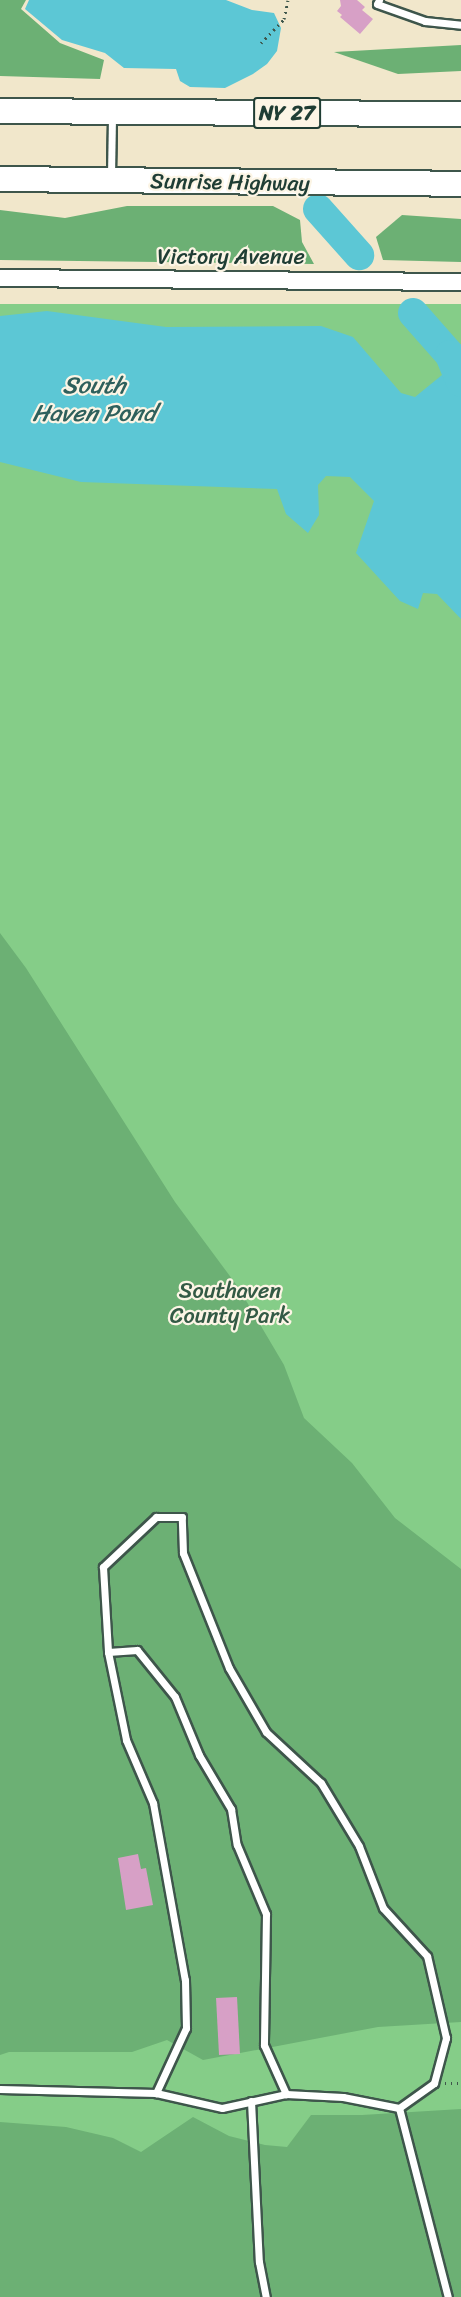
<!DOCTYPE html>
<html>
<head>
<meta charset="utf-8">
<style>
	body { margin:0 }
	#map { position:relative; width:461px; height:2297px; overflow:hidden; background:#f1e7cb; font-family:Sriracha,sans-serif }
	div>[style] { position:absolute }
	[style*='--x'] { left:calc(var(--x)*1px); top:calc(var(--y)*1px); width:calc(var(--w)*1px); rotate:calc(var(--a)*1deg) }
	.green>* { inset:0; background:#85cd88; transform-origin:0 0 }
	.forest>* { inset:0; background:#6cb074 }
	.water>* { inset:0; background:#5cc7d5 }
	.river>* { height:30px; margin:-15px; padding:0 15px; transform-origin:15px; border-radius:15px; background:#5cc7d5 }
	.building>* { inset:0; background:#d7a0c6; transform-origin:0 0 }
	.path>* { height:3px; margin-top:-1.5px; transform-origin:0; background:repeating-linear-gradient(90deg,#3e564b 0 1.5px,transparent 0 6px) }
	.roads { filter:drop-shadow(2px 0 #3e564b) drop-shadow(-2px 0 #3e564b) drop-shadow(0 2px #3e564b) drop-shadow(0 -2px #3e564b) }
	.service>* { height:7px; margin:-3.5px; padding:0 3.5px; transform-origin:3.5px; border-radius:3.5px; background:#fff }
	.tertiary>* { height:16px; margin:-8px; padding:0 8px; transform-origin:8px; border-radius:8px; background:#fff }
	.motorway>* { height:24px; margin:-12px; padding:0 12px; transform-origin:12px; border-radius:12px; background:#fff }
	span { translate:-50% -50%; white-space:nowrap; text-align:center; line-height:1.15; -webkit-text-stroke:4.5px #fcf5e5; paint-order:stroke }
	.shield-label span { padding:2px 4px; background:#fcf5e5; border:2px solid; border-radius:4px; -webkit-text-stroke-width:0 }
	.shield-label { font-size:21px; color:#1f3d34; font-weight:700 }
	.street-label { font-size:22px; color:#1f3d34 }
	.park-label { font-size:22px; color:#335a45 }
	.water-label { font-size:24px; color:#2e605c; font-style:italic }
</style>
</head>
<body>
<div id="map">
	<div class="green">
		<div style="left:0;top:304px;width:461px;height:1993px"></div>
	</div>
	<div class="forest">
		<div style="clip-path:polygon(0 0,26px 0,21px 9px,60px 43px,104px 60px,100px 79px,0 76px)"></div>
		<div style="clip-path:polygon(461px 45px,461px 71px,398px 74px,334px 52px)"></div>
		<div style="clip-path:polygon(127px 206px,273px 206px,300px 220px,302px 242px,314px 264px,0 260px,0 210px,65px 218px)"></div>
		<div style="clip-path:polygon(402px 215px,461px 219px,461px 262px,383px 260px,376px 237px)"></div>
		<div style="clip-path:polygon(0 933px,26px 968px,175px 1202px,238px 1287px,284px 1365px,304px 1418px,352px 1463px,395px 1518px,461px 1569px,461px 2022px,378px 2027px,203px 2060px,167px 2040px,132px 2052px,9px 2052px,0 2055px)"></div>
		<div style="clip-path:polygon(461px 2109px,461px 2297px,0 2297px,0 2122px,66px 2127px,113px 2138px,141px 2152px,193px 2117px,229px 2136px,265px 2145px,287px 2147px,311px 2115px,362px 2115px)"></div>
	</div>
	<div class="water">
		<div style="clip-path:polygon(29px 0,226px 0,252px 10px,274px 13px,281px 28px,277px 51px,267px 64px,253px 74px,225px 88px,190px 87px,180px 81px,176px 69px,124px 68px,105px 53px,62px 40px,25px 9px)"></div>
		<div style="clip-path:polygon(47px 311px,166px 327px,321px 326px,353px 337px,401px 393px,415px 397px,442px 375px,443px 367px,441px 364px,458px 347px,461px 350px,461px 619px,437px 594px,423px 593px,418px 609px,400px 601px,356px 553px,374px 501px,350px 477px,326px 476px,318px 485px,319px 515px,308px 533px,286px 514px,277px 489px,81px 482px,0 462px,0 316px)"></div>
	</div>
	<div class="river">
		<div style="--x:318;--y:209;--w:62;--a:48.3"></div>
		<div style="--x:413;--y:313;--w:56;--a:48.6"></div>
		<div style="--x:450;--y:355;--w:29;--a:68"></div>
	</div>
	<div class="building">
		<div style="clip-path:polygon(340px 0,357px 0,365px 7px,362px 10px,373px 19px,360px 34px,340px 17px,342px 15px,337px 11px,341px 6px)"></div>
		<div style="clip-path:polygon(138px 1854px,141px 1869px,146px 1868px,153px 1905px,126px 1910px,118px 1858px)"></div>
		<div style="left:237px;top:1997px;width:57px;height:21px;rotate:87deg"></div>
	</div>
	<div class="path">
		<div style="--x:261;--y:43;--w:33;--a:-46"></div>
		<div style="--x:284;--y:19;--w:19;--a:-78"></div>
		<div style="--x:445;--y:2083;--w:16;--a:0"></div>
	</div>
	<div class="roads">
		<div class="service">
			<div style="--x:379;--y:0;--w:4;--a:117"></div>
			<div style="--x:377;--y:4;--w:51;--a:19.5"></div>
			<div style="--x:425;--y:21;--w:36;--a:6"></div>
			<div style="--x:111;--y:175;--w:58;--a:-89"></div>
			<div style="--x:108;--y:1652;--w:29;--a:-4"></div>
			<div style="--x:137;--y:1650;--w:60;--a:51"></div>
			<div style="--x:175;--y:1697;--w:63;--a:67.5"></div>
			<div style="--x:199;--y:1755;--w:63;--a:59.3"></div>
			<div style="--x:231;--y:1809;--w:36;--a:81"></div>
			<div style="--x:237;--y:1845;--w:75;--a:67.2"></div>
			<div style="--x:266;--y:1914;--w:131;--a:90.9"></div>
			<div style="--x:264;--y:2045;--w:54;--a:65.8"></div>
			<div style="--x:0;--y:2089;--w:156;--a:1.5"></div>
			<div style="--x:156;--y:2093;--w:68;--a:12.8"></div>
			<div style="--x:222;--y:2108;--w:66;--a:-12.3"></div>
			<div style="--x:286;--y:2094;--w:57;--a:3"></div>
			<div style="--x:343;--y:2097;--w:57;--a:11.1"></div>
			<div style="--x:399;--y:2108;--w:43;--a:-35.5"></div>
			<div style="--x:434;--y:2083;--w:47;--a:-75.1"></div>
			<div style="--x:446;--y:2038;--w:84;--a:-103"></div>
			<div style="--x:427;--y:1956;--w:65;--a:-132.5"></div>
			<div style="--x:383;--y:1908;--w:66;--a:-111.2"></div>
			<div style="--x:359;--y:1846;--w:74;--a:-121.1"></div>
			<div style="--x:321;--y:1783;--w:75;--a:-137.2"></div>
			<div style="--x:266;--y:1732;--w:74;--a:-120"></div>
			<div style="--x:229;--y:1668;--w:124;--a:-111.8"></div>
			<div style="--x:183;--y:1553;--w:36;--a:-92"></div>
			<div style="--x:182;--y:1517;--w:26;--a:180"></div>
			<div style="--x:156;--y:1517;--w:73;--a:136.7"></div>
			<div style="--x:103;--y:1567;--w:85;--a:86.6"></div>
			<div style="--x:108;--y:1652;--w:90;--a:78.4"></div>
			<div style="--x:126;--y:1740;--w:69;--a:66.8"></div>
			<div style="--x:153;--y:1803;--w:180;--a:79.8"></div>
			<div style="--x:185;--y:1980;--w:48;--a:88.8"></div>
			<div style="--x:186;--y:2028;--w:72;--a:114.8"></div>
			<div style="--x:251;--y:2101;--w:161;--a:87.2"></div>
			<div style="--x:259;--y:2262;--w:36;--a:79"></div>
			<div style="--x:399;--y:2108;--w:195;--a:75.5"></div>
		</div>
		<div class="tertiary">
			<div style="--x:0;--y:278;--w:461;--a:0.5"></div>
		</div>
		<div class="motorway">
			<div style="--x:0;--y:111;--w:461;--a:0.4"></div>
			<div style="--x:0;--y:179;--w:461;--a:0.6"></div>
		</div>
	</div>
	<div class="shield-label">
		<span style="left:287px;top:113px">NY 27</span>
	</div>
	<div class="street-label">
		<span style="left:230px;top:182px;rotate:1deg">Sunrise Highway</span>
		<span style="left:231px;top:257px">Victory Avenue</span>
	</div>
	<div class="park-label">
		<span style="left:230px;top:1303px">Southaven<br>County Park</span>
	</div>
	<div class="water-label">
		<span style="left:94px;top:400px">South<br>Haven Pond</span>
	</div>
</div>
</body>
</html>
